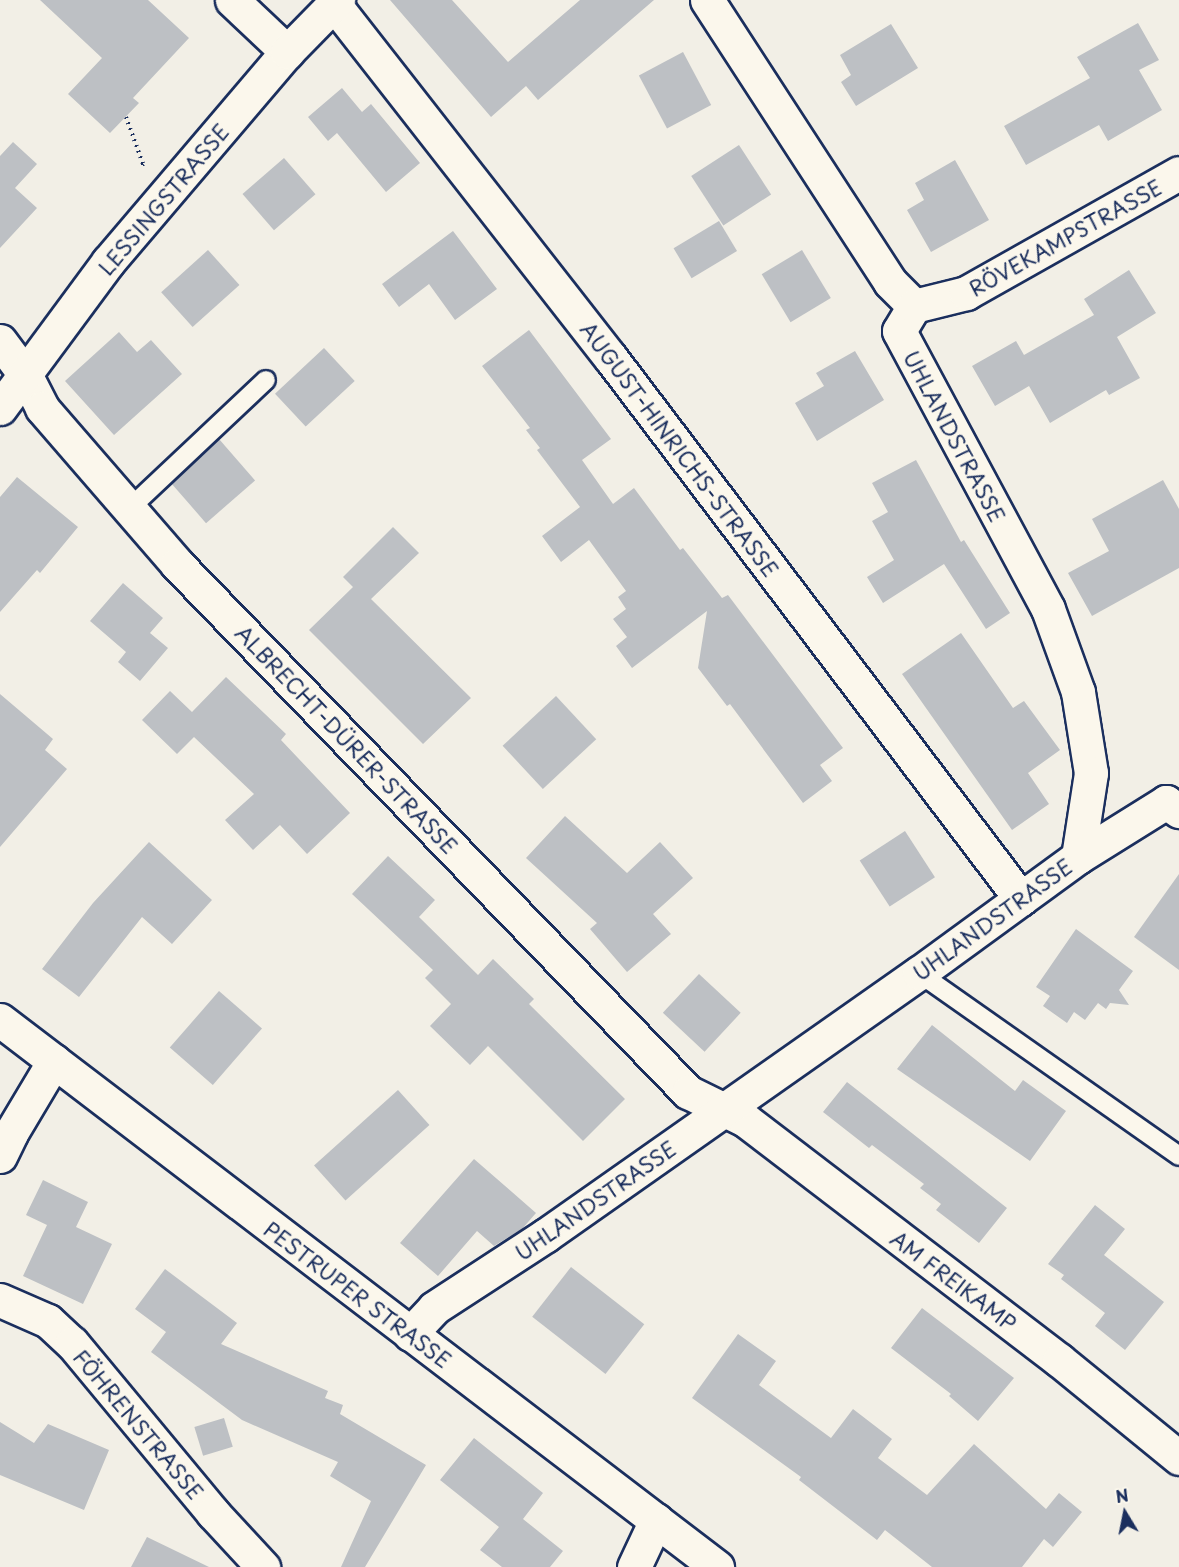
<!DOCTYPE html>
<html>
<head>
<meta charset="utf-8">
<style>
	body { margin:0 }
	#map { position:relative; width:1179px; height:1567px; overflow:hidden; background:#f2efe6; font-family:"Playpen Sans",sans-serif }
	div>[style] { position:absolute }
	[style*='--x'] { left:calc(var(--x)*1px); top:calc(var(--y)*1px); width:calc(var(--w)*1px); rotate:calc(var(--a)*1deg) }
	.building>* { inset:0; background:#bdc0c4; transform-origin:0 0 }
	.path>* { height:4px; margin-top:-2px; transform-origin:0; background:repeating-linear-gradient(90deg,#1b2f5e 0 1.5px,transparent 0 6px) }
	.roads { filter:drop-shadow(2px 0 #1b2f5e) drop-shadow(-2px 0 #1b2f5e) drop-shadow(0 2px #1b2f5e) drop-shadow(0 -2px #1b2f5e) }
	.lane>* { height:18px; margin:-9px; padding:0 9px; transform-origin:9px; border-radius:9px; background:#fbf7ec }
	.street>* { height:33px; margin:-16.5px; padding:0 16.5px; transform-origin:16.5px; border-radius:16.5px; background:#fbf7ec }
	.secondary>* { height:33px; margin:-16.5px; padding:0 16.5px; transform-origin:16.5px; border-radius:16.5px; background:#fbf7ec }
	span { translate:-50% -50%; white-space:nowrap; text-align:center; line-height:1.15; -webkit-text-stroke:4.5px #fbf7ec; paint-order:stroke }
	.street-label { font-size:21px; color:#1b2f5e }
	.north { position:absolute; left:1095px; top:1483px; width:60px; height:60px; -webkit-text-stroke:4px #fbf7ec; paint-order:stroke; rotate:350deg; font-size:16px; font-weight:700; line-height:24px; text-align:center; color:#1b2f5e }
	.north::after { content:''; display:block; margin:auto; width:21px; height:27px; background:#1b2f5e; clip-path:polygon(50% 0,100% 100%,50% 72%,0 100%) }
</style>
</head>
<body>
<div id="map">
	<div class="building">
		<div style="clip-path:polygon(40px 0,148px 0,189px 38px,133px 98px,139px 103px,110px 133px,68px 94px,102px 58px)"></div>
		<div style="clip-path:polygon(390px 0,452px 0,508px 62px,580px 0,654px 0,538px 100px,526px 86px,491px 117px)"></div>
		<div style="clip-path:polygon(1138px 23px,1159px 60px,1139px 70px,1162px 110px,1108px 141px,1099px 125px,1026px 165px,1004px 126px,1090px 78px,1077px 57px)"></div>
		<div style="clip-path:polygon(891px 24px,918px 68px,856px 106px,841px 82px,851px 75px,840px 55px)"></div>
		<div style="left:683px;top:52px;width:60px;height:50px;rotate:62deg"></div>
		<div style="clip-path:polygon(342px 88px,362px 112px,371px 104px,420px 163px,386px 192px,337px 133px,328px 141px,308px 117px)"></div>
		<div style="clip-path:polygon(13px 142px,37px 164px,15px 188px,37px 208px,0 248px,0 156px)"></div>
		<div style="left:739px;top:145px;width:59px;height:57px;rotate:57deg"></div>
		<div style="left:284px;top:158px;width:48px;height:55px;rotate:49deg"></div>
		<div style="clip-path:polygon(955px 160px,989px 220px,931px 252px,907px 210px,924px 200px,915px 183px)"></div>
		<div style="left:719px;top:221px;width:35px;height:53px;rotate:59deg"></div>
		<div style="clip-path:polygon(453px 231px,497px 289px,455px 320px,429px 284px,399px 307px,382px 284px)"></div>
		<div style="left:208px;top:250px;width:47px;height:63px;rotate:48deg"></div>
		<div style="left:802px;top:250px;width:56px;height:47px;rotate:59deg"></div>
		<div style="clip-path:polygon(1129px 270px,1156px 313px,1117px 337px,1140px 378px,1109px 395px,1106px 390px,1050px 423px,1029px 386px,995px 406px,972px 366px,1016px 341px,1024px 355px,1094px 315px,1084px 299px)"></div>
		<div style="clip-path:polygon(529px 330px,611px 439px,582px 460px,613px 504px,634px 488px,680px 550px,683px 548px,722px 598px,728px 595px,843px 748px,820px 765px,832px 781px,803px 803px,730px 704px,727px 706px,698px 668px,707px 611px,632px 668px,616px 646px,627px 637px,613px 619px,626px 609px,618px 597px,626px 591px,589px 540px,561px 562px,542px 536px,580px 507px,537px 450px,540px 448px,526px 430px,530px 428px,482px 366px)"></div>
		<div style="clip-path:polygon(119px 332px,137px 352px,151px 340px,182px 374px,114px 435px,65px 381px)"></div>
		<div style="left:324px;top:348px;width:45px;height:67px;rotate:47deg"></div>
		<div style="clip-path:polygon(855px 351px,884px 400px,817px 441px,795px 403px,824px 386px,816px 373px)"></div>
		<div style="left:219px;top:439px;width:55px;height:65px;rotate:49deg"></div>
		<div style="clip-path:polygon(916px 460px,961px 542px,964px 540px,1010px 613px,986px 629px,944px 564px,883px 603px,867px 577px,894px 560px,872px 521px,888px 512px,872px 483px)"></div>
		<div style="clip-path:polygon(17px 477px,78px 527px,40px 573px,37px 570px,0 612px,0 497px)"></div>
		<div style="clip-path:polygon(1163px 480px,1179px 509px,1179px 568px,1092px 616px,1068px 573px,1109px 551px,1092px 519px)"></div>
		<div style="clip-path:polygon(393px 527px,419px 553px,371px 599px,471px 698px,423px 744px,309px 630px,353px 587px,343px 577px)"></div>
		<div style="clip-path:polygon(123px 583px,163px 618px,150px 633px,168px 648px,140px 681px,118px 662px,126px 652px,90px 621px)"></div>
		<div style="clip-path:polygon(961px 633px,1013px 708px,1024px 701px,1060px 750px,1028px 773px,1049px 804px,1012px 830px,902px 674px)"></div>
		<div style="clip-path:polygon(226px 677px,286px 734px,281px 740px,350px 813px,307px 854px,280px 825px,253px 850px,225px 820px,254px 794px,194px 737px,177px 754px,142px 720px,170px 691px,192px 712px)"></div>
		<div style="clip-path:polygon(0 694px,53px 739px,45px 750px,67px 769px,0 847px)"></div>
		<div style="left:556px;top:696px;width:59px;height:73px;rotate:47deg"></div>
		<div style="clip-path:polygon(565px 816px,627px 873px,660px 842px,693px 878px,653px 914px,671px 934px,627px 972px,590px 929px,597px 923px,526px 858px)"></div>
		<div style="left:905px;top:831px;width:55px;height:54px;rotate:57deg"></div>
		<div style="clip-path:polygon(149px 842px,212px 900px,172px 944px,142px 917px,79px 997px,42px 969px,93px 903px)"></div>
		<div style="clip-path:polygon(388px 856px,435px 900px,419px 917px,478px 975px,493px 959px,534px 999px,529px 1004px,625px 1099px,583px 1141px,488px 1046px,470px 1065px,430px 1026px,451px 1004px,425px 978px,433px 970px,352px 894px)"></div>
		<div style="clip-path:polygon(1179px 874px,1179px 970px,1134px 937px)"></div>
		<div style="clip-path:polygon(1076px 929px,1133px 971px,1119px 990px,1129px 1005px,1110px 1003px,1106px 1009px,1098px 1003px,1085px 1020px,1074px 1012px,1067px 1023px,1043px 1006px,1050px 996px,1036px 987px)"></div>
		<div style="left:699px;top:974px;width:57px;height:53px;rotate:43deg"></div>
		<div style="left:219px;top:991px;width:57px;height:75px;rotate:41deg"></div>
		<div style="clip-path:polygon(932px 1025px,1015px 1091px,1023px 1080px,1066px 1111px,1030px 1161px,897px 1069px)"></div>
		<div style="clip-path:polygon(847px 1082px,1007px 1208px,979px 1243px,936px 1210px,941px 1204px,920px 1188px,924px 1184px,872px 1145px,869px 1148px,823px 1112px)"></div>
		<div style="left:398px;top:1090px;width:47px;height:113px;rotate:48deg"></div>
		<div style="clip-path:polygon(474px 1159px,536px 1213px,522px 1229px,494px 1246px,477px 1231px,438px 1276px,400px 1243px)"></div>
		<div style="clip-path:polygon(43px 1180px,88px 1202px,76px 1227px,112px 1244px,83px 1304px,23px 1276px,47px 1225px,26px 1215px)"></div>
		<div style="clip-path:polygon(1095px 1205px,1125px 1229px,1104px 1255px,1164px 1302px,1125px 1350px,1095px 1326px,1105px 1313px,1061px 1279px,1064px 1275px,1048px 1264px)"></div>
		<div style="left:571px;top:1267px;width:93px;height:63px;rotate:38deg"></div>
		<div style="clip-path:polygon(165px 1269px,237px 1323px,221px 1344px,328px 1391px,325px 1398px,343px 1405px,340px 1414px,426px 1465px,365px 1567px,341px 1567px,371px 1501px,330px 1476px,338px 1462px,242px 1420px,151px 1352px,166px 1332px,135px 1309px)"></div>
		<div style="clip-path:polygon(922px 1308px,1014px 1378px,978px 1421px,949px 1396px,951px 1394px,891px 1348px)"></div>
		<div style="clip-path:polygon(738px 1334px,776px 1361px,759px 1385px,831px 1438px,853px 1409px,892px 1439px,878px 1458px,927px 1495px,974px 1444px,1046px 1509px,1059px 1493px,1082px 1512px,1053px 1547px,1044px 1539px,1022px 1567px,932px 1567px,885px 1530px,877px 1540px,799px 1480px,801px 1477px,692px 1398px)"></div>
		<div style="left:224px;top:1418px;width:30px;height:31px;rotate:73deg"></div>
		<div style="clip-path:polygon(0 1422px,34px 1443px,48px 1424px,109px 1450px,84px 1510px,0 1475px)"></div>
		<div style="clip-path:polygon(474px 1438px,543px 1493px,523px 1519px,563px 1551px,550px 1567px,502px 1567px,480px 1550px,499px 1527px,440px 1480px)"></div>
		<div style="clip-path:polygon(147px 1537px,209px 1567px,131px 1567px)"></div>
	</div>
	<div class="path">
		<div style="--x:126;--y:117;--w:50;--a:70.1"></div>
		<div style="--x:143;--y:164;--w:2;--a:117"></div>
	</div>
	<div class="roads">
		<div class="lane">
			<div style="--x:129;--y:509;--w:188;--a:-43.3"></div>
			<div style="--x:919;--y:973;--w:318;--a:35.1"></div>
		</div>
		<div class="street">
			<div style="--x:232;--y:0;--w:76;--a:43.4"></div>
			<div style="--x:707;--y:0;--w:336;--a:57"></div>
			<div style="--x:890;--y:282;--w:34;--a:45"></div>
			<div style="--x:334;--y:4;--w:448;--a:52"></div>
			<div style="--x:610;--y:357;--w:680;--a:52.83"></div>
			<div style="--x:914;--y:306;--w:29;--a:121"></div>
			<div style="--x:899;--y:331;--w:315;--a:61.8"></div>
			<div style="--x:1048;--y:609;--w:88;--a:70.1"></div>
			<div style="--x:1078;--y:692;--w:82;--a:80.9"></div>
			<div style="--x:1091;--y:773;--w:85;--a:98.8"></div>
			<div style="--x:914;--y:306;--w:54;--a:-14"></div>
			<div style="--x:966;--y:293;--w:244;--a:-29.4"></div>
			<div style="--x:0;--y:341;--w:44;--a:53.4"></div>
			<div style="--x:26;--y:376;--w:36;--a:63"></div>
			<div style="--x:42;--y:408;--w:206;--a:49.1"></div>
			<div style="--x:177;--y:564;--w:735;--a:45.94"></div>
			<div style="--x:688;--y:1092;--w:64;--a:26.2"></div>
			<div style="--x:745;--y:1120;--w:395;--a:37.4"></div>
			<div style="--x:1059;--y:1360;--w:155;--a:39.2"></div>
			<div style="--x:0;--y:408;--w:182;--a:-53.5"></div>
			<div style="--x:108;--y:262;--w:276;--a:-49.6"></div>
			<div style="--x:287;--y:52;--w:73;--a:-45.6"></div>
			<div style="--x:0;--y:1156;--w:25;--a:-64"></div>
			<div style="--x:11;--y:1133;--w:84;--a:-59.2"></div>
			<div style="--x:0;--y:1300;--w:52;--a:23.6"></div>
			<div style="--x:48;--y:1321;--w:33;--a:43"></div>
			<div style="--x:72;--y:1343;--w:221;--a:50.3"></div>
			<div style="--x:213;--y:1513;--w:74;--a:47.2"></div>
			<div style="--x:410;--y:1334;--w:35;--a:-47"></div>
			<div style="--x:434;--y:1308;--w:134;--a:-33.1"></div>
			<div style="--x:546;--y:1235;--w:456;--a:-35.1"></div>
			<div style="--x:919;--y:973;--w:197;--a:-36.1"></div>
			<div style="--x:1078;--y:857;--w:104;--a:-32"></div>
			<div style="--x:1166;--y:802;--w:16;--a:35"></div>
			<div style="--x:634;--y:1567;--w:52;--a:-64.9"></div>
		</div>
		<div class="secondary">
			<div style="--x:0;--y:1020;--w:902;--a:37.34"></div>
		</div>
	</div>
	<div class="street-label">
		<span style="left:163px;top:199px;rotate:-50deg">LESSINGSTRASSE</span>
		<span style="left:1065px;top:237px;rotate:-29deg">RÖVEKAMPSTRASSE</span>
		<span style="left:955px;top:436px;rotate:62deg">UHLANDSTRASSE</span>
		<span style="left:680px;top:449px;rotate:53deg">AUGUST-HINRICHS-STRASSE</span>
		<span style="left:347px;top:739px;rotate:46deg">ALBRECHT-DÜRER-STRASSE</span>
		<span style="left:992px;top:919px;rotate:-36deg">UHLANDSTRASSE</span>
		<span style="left:595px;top:1200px;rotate:-35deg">UHLANDSTRASSE</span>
		<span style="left:954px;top:1280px;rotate:37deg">AM FREIKAMP</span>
		<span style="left:358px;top:1294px;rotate:37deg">PESTRUPER STRASSE</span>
		<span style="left:139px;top:1424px;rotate:50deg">FÖHRENSTRASSE</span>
	</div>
	<div class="north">N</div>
</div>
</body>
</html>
